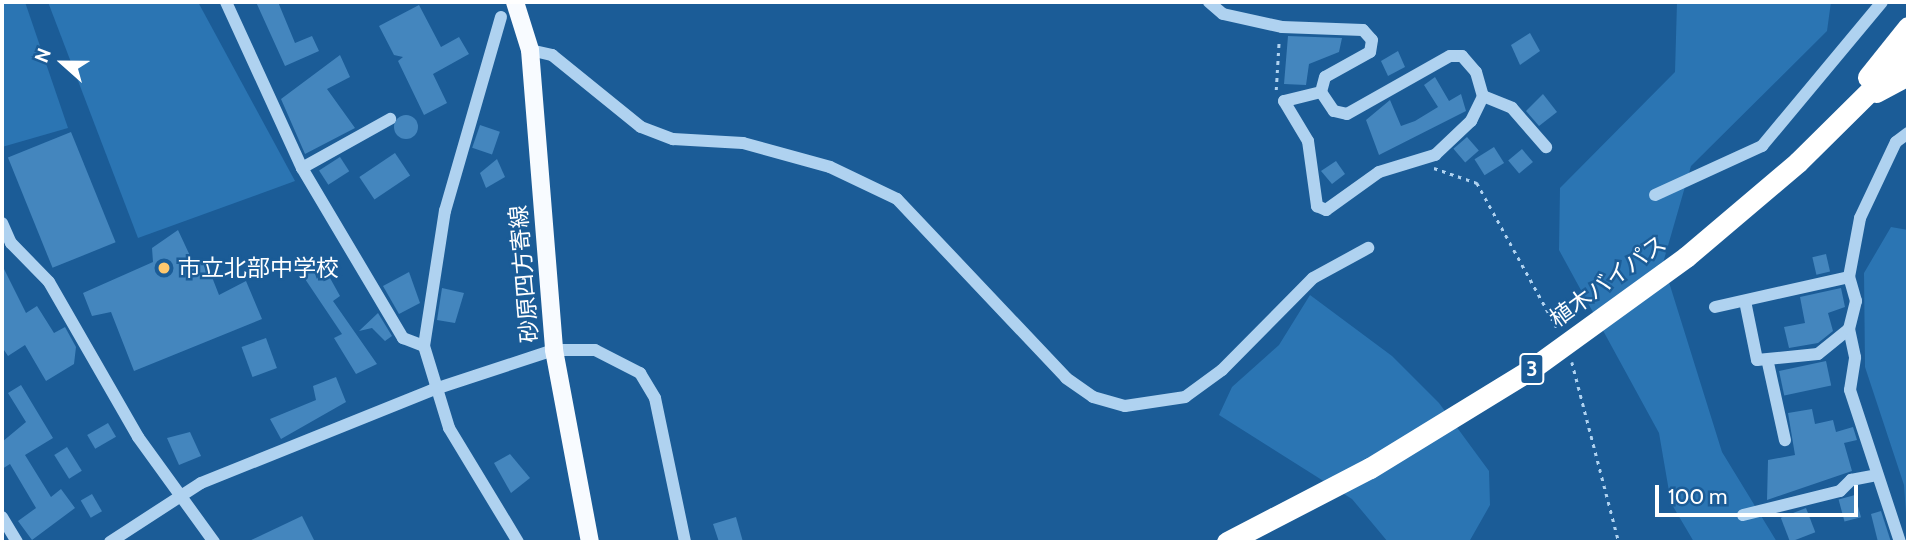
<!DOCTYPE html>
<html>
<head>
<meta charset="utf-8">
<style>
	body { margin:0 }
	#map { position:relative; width:1910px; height:544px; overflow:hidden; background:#1b5c97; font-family:Cabin,"Noto Sans JP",sans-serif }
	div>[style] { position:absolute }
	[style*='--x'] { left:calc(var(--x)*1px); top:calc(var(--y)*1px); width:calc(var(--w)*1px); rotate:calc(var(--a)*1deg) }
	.green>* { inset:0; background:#2b75b3 }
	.building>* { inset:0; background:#4486be; transform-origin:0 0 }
	.round { border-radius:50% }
	.path>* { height:2.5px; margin-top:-1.25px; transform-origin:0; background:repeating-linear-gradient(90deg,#afd2f0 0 3.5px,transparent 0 8.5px) }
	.minor>* { height:12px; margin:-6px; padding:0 6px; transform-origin:6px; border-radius:6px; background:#afd2f0 }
	.major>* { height:18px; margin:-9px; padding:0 9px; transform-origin:9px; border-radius:9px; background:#f8fbff }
	.highway>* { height:21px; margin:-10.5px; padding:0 10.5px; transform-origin:10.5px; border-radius:10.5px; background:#fff }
	.dots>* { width:19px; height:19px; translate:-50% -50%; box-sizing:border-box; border:4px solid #1b5c97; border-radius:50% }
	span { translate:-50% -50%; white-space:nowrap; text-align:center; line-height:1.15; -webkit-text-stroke:5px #1b5c97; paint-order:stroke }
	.shield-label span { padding:2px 5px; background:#1b5c97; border:2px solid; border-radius:5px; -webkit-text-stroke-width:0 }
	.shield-label { font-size:21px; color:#fff; font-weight:700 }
	.poi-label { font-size:23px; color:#fff }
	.left { translate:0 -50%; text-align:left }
	.street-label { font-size:23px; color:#fff }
	.frame { position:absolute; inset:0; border:4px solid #fff; pointer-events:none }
	.north { position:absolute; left:28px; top:28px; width:70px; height:70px; -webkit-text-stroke:5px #1b5c97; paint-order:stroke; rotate:291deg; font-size:19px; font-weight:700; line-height:28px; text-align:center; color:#fff }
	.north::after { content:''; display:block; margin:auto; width:24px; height:32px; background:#fff; clip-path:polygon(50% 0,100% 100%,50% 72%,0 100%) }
	.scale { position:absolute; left:1655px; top:485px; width:203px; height:32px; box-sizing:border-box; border:4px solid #fff; border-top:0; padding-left:9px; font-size:21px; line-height:24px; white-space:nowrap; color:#fff; -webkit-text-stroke:5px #1b5c97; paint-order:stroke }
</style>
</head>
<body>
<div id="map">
	<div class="green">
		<div style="clip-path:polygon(2px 2px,25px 2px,68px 128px,2px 147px)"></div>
		<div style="clip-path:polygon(48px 2px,198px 2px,295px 181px,138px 238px)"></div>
		<div style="clip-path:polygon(1677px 2px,1831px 2px,1827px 31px,1691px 166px,1663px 263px,1722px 452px,1777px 542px,1694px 542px,1671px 503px,1659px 433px,1559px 250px,1560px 188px,1675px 72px)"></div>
		<div style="clip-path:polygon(1891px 227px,1908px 230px,1908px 541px,1904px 485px,1865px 367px,1864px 273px)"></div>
		<div style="clip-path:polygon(1310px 295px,1392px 356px,1439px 403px,1489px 471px,1490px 505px,1469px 542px,1388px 542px,1352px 499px,1219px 415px,1232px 387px,1279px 345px)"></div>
	</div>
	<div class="building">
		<div style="clip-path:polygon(256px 2px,278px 2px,295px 43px,312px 36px,319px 51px,285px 66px)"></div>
		<div style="clip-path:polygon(419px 5px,441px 47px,459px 37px,469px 54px,433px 74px,447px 103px,424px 115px,398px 61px,403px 57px,394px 55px,379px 26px)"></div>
		<div style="clip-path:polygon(1530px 33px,1540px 51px,1520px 65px,1511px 45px)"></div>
		<div style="clip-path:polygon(1288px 36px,1342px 38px,1339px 52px,1309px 64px,1306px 85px,1284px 84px)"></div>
		<div style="clip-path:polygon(1398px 51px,1405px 67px,1388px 76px,1381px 61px)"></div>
		<div style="clip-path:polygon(340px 55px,350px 77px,327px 89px,355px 128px,305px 154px,281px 99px)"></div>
		<div style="clip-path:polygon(1435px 77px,1449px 101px,1461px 94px,1466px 111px,1379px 155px,1366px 120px,1390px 100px,1401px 126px,1415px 121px,1438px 107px,1424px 85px)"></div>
		<div style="clip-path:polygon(1543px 94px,1557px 112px,1539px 126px,1526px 111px)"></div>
		<div class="round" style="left:394px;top:115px;width:24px;height:24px"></div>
		<div style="left:480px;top:125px;width:21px;height:24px;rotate:19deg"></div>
		<div style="left:71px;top:132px;width:119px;height:68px;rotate:68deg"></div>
		<div style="left:1467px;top:137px;width:18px;height:18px;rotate:49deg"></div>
		<div style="left:1494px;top:147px;width:19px;height:23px;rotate:58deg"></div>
		<div style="left:1522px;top:149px;width:17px;height:18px;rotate:50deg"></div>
		<div style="left:395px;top:153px;width:27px;height:43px;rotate:56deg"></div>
		<div style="left:340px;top:157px;width:17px;height:25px;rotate:57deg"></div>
		<div style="clip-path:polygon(497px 159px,505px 177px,486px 188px,480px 173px)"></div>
		<div style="clip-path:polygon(1336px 161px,1345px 174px,1332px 184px,1321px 171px)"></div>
		<div style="clip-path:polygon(178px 230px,192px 260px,205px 259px,219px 295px,246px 281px,262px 319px,134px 371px,111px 312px,92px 316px,83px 293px,153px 262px,152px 248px)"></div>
		<div style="left:1826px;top:254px;width:18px;height:14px;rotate:77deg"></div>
		<div style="clip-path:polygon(320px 260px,340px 296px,333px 301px,377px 364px,356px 374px,334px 338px,342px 334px,299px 270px)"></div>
		<div style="clip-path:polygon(2px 265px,26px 313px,37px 306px,54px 333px,65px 327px,76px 347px,74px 364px,46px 381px,25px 345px,8px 356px,2px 347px)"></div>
		<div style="clip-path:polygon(409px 272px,420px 303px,399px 314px,383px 286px)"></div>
		<div style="clip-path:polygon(442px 288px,464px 293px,455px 323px,437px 320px)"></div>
		<div style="clip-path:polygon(1841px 288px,1845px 307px,1828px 313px,1833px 331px,1818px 343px,1789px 348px,1784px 327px,1805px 323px,1800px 297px)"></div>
		<div style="clip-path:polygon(378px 313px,392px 336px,385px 341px,372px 328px,359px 331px)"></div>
		<div style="left:266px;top:338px;width:32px;height:26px;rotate:70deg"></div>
		<div style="left:1826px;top:361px;width:25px;height:48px;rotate:78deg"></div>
		<div style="clip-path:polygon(336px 377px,346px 402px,281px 439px,270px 419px,316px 400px,313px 386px)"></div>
		<div style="clip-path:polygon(21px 385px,53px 438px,25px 455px,51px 497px,61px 489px,75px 508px,32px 540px,18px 521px,36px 508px,10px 464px,2px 469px,2px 442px,26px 422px,8px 393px)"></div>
		<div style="clip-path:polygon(1812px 409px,1815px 424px,1833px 420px,1836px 432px,1853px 427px,1857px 440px,1844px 443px,1852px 471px,1767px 500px,1768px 460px,1795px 455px,1788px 413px)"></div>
		<div style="left:108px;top:423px;width:16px;height:24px;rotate:60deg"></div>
		<div style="clip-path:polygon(190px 432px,201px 456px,179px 465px,167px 438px)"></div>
		<div style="left:67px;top:447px;width:28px;height:15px;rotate:58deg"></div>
		<div style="clip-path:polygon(510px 454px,530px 478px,511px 493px,494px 463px)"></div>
		<div style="left:92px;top:494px;width:20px;height:13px;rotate:60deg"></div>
		<div style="left:1855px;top:495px;width:23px;height:17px;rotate:75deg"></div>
		<div style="left:1806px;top:508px;width:26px;height:27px;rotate:69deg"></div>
		<div style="clip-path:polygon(1881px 511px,1891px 542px,1878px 542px,1871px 514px)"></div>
		<div style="clip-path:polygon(302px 516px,315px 542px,247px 542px)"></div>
		<div style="clip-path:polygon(736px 517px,743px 542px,719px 542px,713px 524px)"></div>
	</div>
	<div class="path">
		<div style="--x:1276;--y:90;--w:51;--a:-86.6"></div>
		<div style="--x:1434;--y:168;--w:46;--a:19.2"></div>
		<div style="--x:1477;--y:183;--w:168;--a:61.1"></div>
		<div style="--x:1572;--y:362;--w:186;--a:75.4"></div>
	</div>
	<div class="minor">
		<div style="--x:226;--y:2;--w:183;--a:65.4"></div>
		<div style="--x:302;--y:168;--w:198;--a:59.3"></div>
		<div style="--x:403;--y:338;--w:22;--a:21"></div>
		<div style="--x:424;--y:346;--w:86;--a:73"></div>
		<div style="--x:449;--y:428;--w:133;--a:58.8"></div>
		<div style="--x:1209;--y:2;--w:18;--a:41"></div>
		<div style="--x:1223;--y:14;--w:60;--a:12.4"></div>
		<div style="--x:1282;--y:27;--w:81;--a:2.1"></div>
		<div style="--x:1363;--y:30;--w:13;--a:48"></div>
		<div style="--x:1372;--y:40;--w:12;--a:99"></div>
		<div style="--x:1370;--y:52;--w:51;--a:150.9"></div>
		<div style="--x:1325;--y:77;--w:16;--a:105"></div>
		<div style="--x:1321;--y:92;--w:23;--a:56"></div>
		<div style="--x:1334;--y:111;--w:13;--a:13"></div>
		<div style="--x:1347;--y:114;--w:118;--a:-29.4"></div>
		<div style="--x:1450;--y:56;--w:12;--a:0"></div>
		<div style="--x:1462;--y:56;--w:21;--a:49"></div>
		<div style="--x:1476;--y:72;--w:25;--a:74"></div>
		<div style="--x:1483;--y:96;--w:31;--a:22"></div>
		<div style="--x:1512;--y:108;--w:52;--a:48.9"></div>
		<div style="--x:530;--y:50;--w:23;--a:13"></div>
		<div style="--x:552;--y:55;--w:114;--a:39"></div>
		<div style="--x:641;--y:127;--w:34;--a:21"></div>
		<div style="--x:673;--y:139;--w:70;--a:3.3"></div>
		<div style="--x:743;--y:143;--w:90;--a:15.4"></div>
		<div style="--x:830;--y:167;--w:74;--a:25.5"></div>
		<div style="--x:897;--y:199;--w:246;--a:46.6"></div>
		<div style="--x:1066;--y:378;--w:33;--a:35"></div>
		<div style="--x:1093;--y:397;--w:33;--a:16"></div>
		<div style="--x:1125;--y:406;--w:61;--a:-8.5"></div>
		<div style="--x:1185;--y:397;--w:46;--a:-36.1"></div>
		<div style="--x:1222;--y:370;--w:129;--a:-45.3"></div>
		<div style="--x:1313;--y:278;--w:63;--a:-28.6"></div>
		<div style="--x:1321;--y:92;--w:38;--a:166"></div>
		<div style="--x:1284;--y:101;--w:47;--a:59"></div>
		<div style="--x:1308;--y:141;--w:66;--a:82.1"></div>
		<div style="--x:1317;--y:206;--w:10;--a:24"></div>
		<div style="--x:1326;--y:210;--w:65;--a:-35.6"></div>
		<div style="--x:1379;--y:172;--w:59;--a:-16.9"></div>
		<div style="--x:1435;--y:155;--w:50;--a:-43.4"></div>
		<div style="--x:1471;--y:121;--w:28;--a:-64"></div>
		<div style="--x:302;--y:168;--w:101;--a:-29.1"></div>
		<div style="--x:1655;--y:195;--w:118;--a:-24.6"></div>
		<div style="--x:1762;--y:146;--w:187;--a:-50.2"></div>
		<div style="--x:2;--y:223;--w:22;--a:66"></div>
		<div style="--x:11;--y:243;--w:54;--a:45.7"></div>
		<div style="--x:49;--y:282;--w:179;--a:60.1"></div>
		<div style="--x:138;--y:437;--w:130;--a:54.1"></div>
		<div style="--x:1745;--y:301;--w:60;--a:78.5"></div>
		<div style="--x:1757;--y:360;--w:61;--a:-5.6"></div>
		<div style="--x:1818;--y:354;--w:40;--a:-39"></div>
		<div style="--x:1715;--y:307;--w:137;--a:-12.6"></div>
		<div style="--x:424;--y:346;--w:137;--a:-81.2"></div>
		<div style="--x:445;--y:211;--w:202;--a:-73.9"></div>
		<div style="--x:1768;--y:363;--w:79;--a:77.6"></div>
		<div style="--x:1743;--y:515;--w:100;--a:-13.9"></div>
		<div style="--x:1840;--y:491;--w:16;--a:-45"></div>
		<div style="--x:1851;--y:480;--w:26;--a:-11"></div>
		<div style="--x:2;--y:517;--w:29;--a:59"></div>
		<div style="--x:110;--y:542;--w:108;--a:-33"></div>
		<div style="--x:201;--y:483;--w:249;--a:-21.9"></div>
		<div style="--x:432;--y:390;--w:128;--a:-18.2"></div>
		<div style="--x:554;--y:350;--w:41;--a:0"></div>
		<div style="--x:595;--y:350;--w:51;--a:27.1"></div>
		<div style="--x:640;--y:373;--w:29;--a:59"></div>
		<div style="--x:655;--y:398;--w:147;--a:78.2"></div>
		<div style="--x:1900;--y:542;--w:160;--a:-108.2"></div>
		<div style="--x:1850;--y:390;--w:33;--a:-81"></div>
		<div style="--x:1855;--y:357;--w:29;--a:-102"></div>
		<div style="--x:1849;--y:329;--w:29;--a:-76"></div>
		<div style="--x:1856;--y:301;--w:25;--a:-106"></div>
		<div style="--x:1849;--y:277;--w:60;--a:-79.4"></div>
		<div style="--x:1860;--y:218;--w:84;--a:-64.7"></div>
		<div style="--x:1896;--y:142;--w:15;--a:-37"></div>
	</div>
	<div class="major">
		<div style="--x:515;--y:2;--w:50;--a:72.6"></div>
		<div style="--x:530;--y:50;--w:301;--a:85.4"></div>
		<div style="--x:554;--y:350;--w:195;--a:79.4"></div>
	</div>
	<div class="highway">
		<div style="--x:1868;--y:77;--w:64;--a:-51.3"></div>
		<div style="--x:1876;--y:92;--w:36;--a:-28"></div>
		<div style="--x:1227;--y:542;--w:161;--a:-27.4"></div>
		<div style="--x:1370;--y:468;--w:188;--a:-31.5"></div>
		<div style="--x:1530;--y:370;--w:193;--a:-35.9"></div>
		<div style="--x:1686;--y:257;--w:147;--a:-40.3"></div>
		<div style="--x:1798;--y:162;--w:155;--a:-44.7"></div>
	</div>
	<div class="dots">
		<div style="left:164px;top:268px;background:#ffc86e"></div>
	</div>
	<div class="shield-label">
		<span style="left:1532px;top:369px">3</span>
	</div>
	<div class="poi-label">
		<span class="left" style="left:178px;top:268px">市立北部中学校</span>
	</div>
	<div class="street-label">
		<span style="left:524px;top:274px;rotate:-95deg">砂原四方寄線</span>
		<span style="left:1608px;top:281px;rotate:-36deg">植木バイパス</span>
	</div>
	<div class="frame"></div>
	<div class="north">N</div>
	<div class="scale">100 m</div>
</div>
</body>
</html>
